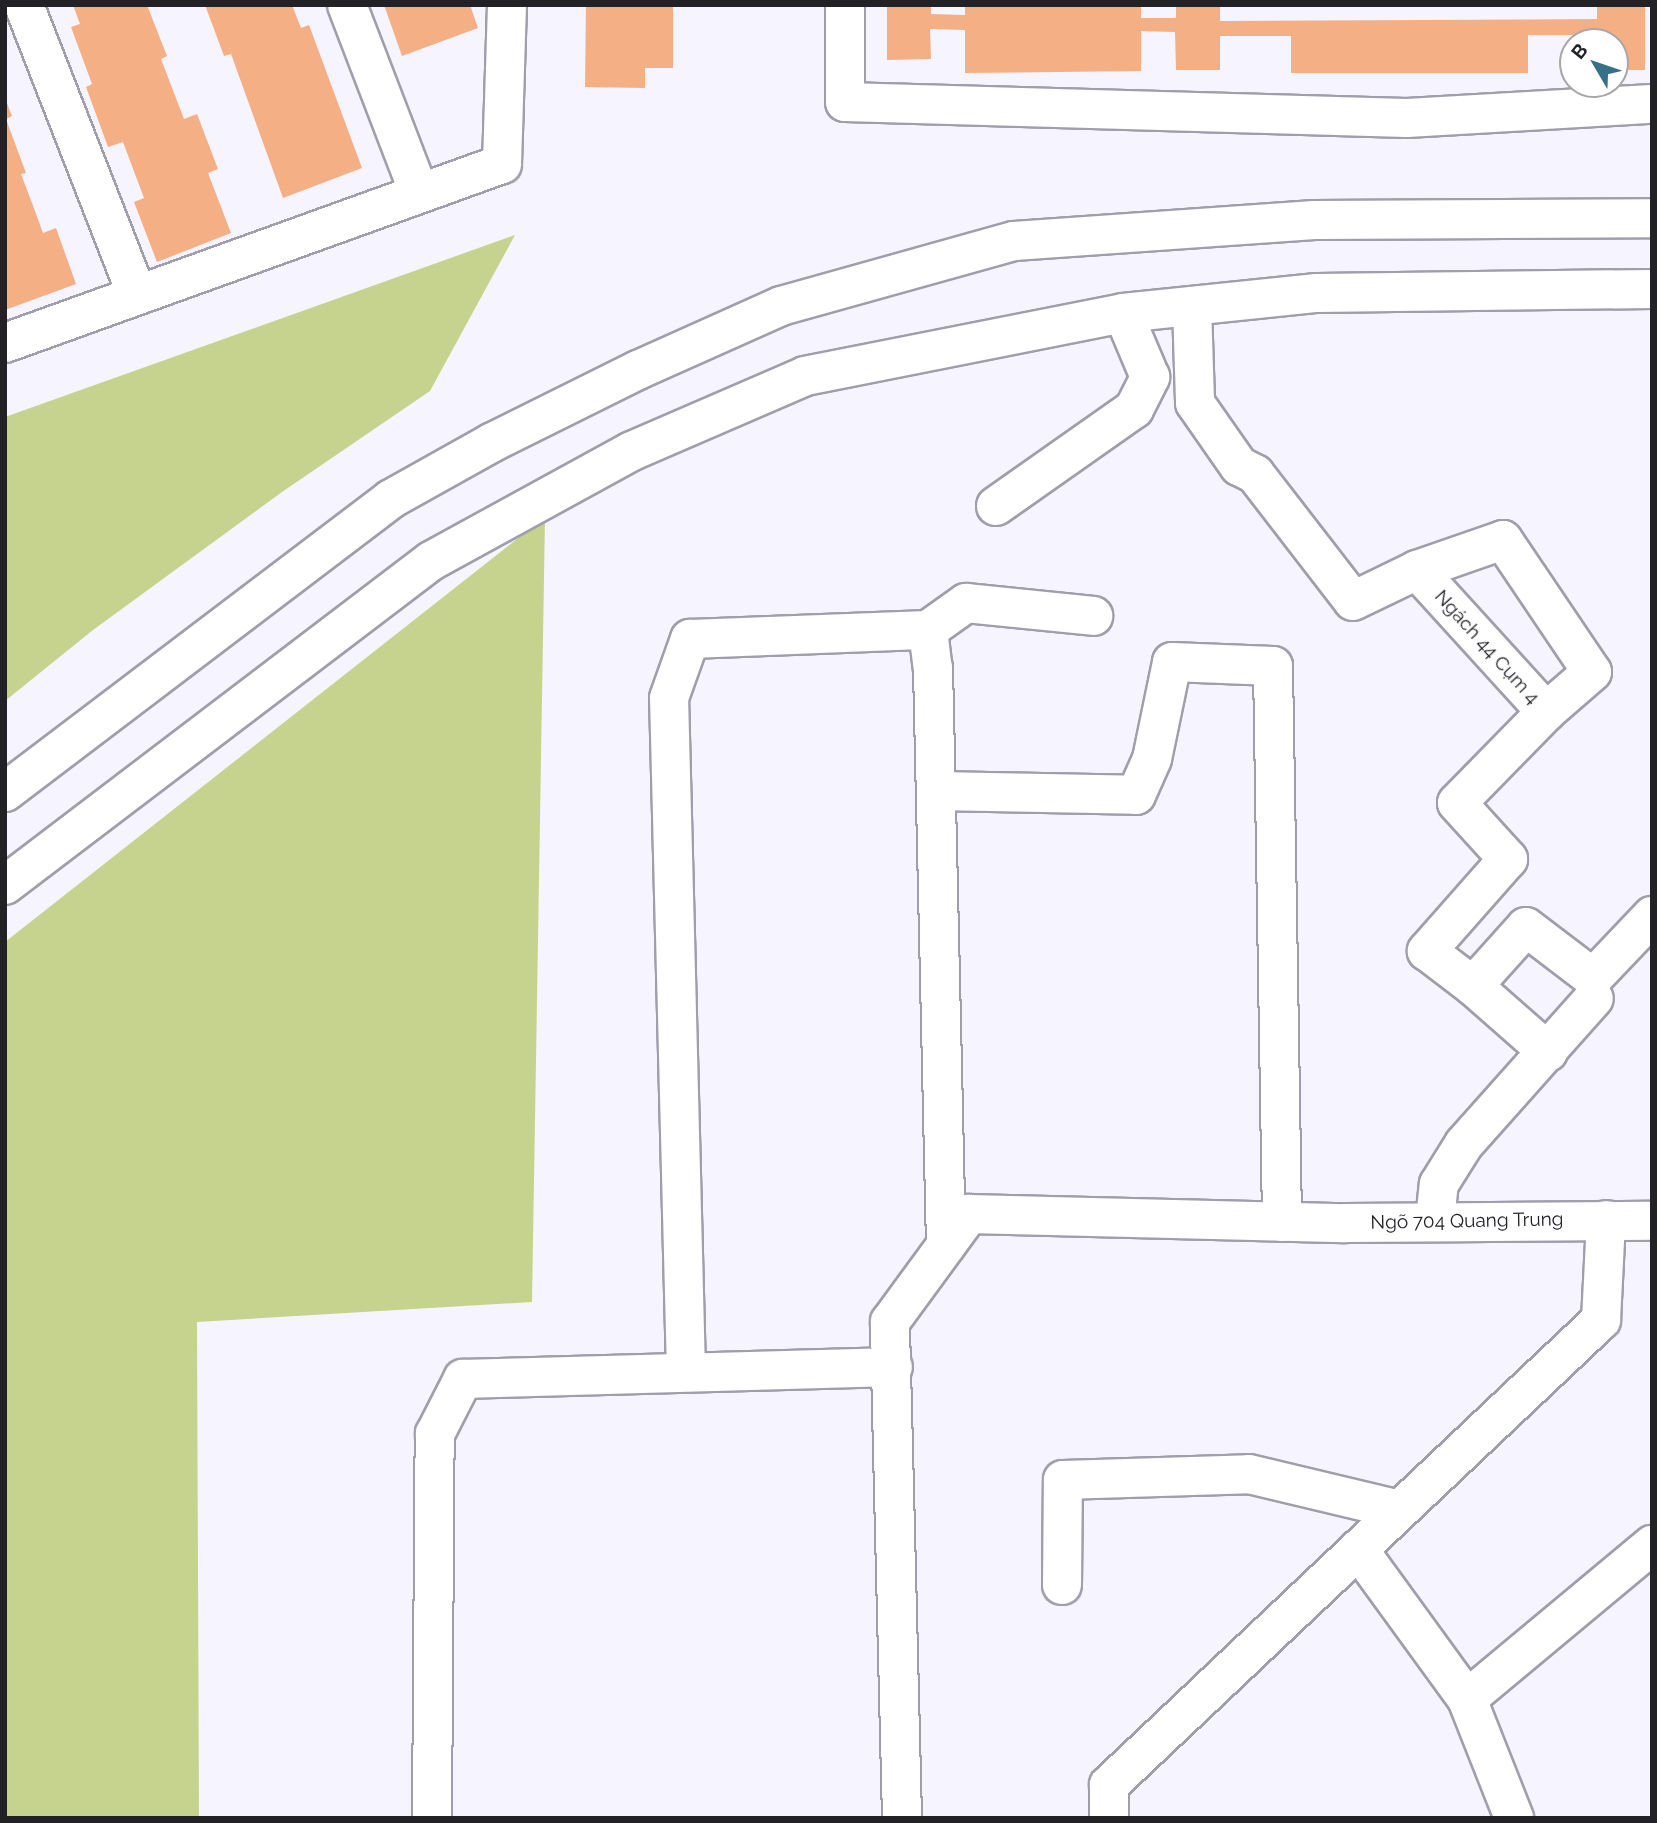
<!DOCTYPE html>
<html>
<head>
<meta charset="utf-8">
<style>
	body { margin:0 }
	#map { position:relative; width:1657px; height:1823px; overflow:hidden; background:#f5f4ff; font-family:Raleway,sans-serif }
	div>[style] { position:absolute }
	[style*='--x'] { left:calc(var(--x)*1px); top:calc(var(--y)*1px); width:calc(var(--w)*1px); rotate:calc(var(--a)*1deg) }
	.green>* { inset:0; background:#c6d38f }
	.building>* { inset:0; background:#f5af84 }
	.roads { filter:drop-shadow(2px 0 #9f9eab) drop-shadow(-2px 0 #9f9eab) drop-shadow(0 2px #9f9eab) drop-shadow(0 -2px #9f9eab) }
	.minor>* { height:38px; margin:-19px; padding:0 19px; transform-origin:19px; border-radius:19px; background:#fff }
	span { translate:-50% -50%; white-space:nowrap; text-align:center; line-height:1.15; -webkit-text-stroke:7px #fff; paint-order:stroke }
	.street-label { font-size:19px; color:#222126 }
	.frame { position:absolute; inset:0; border:7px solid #222126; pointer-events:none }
	.north { position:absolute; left:1559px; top:28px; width:70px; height:70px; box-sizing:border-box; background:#fff; border:2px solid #a7a6a8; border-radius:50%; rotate:309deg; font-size:19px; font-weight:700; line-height:28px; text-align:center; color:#222126 }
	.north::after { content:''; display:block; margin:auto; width:24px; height:32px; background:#367189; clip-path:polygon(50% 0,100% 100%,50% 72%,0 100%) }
</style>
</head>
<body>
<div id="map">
	<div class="green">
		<div style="clip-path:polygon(515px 235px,430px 391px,282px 492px,93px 630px,5px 701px,5px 417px)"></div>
		<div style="clip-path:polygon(545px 517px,532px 1302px,197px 1322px,199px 1818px,5px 1818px,5px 942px)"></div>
	</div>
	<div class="building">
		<div style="clip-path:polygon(73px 5px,147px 5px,167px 56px,161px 59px,184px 119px,197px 114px,218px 169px,208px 173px,231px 233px,157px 262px,134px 202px,144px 198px,123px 142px,108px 147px,86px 87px,92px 84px,71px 27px,80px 24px)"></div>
		<div style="clip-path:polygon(205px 5px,292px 5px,301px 28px,309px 25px,362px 168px,283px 198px,231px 54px,224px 56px)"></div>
		<div style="clip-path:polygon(384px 5px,470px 5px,478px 28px,402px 56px)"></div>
		<div style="clip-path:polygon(586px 5px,673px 5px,673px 68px,645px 68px,645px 88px,585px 87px)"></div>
		<div style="clip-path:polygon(887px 5px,931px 5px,931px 14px,965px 15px,965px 5px,1141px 5px,1141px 18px,1176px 18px,1176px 5px,1220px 5px,1220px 21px,1597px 19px,1597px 5px,1645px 5px,1645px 70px,1615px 70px,1615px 42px,1597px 42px,1597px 35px,1528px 35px,1528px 73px,1291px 73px,1291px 36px,1220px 36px,1220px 70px,1176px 70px,1175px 32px,1141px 31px,1141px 71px,965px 73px,965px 30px,930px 29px,931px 59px,887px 60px)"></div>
		<div style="clip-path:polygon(5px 98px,12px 116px,6px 119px,26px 173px,21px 174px,32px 203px,43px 233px,56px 228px,76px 284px,5px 310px)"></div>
	</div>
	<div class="roads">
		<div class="minor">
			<div style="--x:24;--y:5;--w:311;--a:68.7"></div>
			<div style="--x:347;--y:5;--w:201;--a:69"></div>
			<div style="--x:845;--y:5;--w:97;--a:90"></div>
			<div style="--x:845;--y:102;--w:562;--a:1.63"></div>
			<div style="--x:1407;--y:118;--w:245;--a:-3.3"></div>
			<div style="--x:1192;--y:306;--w:97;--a:88.2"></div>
			<div style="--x:1195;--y:403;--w:77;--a:55.1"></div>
			<div style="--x:1239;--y:466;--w:18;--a:27"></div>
			<div style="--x:1255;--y:474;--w:160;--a:52.3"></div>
			<div style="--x:1353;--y:601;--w:71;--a:-25.8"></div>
			<div style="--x:1417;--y:570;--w:91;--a:-19.2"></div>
			<div style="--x:1503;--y:540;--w:159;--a:56"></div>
			<div style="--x:1592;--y:672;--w:61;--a:139"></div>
			<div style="--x:1546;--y:712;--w:127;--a:134.4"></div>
			<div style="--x:1457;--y:803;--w:76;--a:47.7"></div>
			<div style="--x:1508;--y:859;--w:123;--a:131.4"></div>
			<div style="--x:1427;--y:951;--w:58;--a:37.3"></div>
			<div style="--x:1473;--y:986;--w:100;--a:41.3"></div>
			<div style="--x:5;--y:343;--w:528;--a:-19.81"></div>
			<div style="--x:502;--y:164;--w:159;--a:-88.2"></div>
			<div style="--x:996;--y:506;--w:169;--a:-35.1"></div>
			<div style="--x:1134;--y:409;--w:36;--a:-63"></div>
			<div style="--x:1150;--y:377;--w:69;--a:-112.9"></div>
			<div style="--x:1417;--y:570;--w:192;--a:47.7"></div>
			<div style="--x:928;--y:630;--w:47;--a:-35.4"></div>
			<div style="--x:966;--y:603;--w:128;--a:5.8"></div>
			<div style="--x:936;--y:791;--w:200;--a:1.1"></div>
			<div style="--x:1136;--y:795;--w:39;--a:-66"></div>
			<div style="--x:1152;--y:759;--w:99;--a:-78.3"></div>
			<div style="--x:1172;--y:662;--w:101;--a:2.3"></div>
			<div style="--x:1273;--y:666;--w:556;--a:89.07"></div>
			<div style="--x:5;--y:792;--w:485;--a:-37.2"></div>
			<div style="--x:391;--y:499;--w:115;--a:-29.2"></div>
			<div style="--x:491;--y:443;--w:164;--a:-26.4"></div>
			<div style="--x:638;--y:370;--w:157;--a:-24.1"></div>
			<div style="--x:781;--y:306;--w:242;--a:-15.6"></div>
			<div style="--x:1014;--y:241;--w:301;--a:-4"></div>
			<div style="--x:1314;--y:220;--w:338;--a:-0.3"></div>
			<div style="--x:5;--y:885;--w:535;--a:-37.26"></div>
			<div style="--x:431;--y:561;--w:229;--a:-28.7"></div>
			<div style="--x:632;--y:451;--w:189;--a:-23.4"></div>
			<div style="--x:805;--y:376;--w:324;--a:-11.2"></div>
			<div style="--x:1123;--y:313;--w:195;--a:-5.9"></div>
			<div style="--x:1317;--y:293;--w:335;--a:-0.7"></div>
			<div style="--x:1473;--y:986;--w:79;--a:-48.1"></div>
			<div style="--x:1526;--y:927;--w:84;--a:37.3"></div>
			<div style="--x:1593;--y:978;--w:86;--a:-46.4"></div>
			<div style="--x:1435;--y:1220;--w:36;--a:-84"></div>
			<div style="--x:1439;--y:1184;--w:47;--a:-58"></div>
			<div style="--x:1464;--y:1144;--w:195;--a:-48.3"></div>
			<div style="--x:686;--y:1372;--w:674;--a:-91.44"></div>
			<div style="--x:669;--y:698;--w:63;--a:-70.4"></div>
			<div style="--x:690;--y:639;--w:238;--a:-2.2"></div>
			<div style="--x:928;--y:630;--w:38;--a:83"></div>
			<div style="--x:933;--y:668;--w:577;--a:88.71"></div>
			<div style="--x:1358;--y:1549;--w:185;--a:54"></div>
			<div style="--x:1467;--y:1699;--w:241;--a:-39.8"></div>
			<div style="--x:1062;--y:1585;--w:105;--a:-89.5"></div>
			<div style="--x:1063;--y:1480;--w:186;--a:-1.8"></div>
			<div style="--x:1249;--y:1474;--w:155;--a:13.4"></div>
			<div style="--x:1467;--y:1699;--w:128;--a:68.4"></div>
			<div style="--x:432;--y:1818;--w:384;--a:-89.6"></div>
			<div style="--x:435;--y:1434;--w:62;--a:-63"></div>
			<div style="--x:463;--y:1379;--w:430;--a:-1.6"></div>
			<div style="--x:902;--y:1818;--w:496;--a:-91.4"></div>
			<div style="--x:890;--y:1322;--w:134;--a:-53.8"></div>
			<div style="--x:969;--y:1214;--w:376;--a:1.4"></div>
			<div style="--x:1345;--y:1223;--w:307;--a:-0.4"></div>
			<div style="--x:1109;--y:1818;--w:33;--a:-90"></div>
			<div style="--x:1109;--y:1785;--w:677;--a:-43.38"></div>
			<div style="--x:1601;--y:1320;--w:100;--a:-87.1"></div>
		</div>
	</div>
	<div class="street-label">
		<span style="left:1487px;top:647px;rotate:48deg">Ngách 44 Cụm 4</span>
		<span style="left:1467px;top:1221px;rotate:-1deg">Ngõ 704 Quang Trung</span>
	</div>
	<div class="frame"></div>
	<div class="north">B</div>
</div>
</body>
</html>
